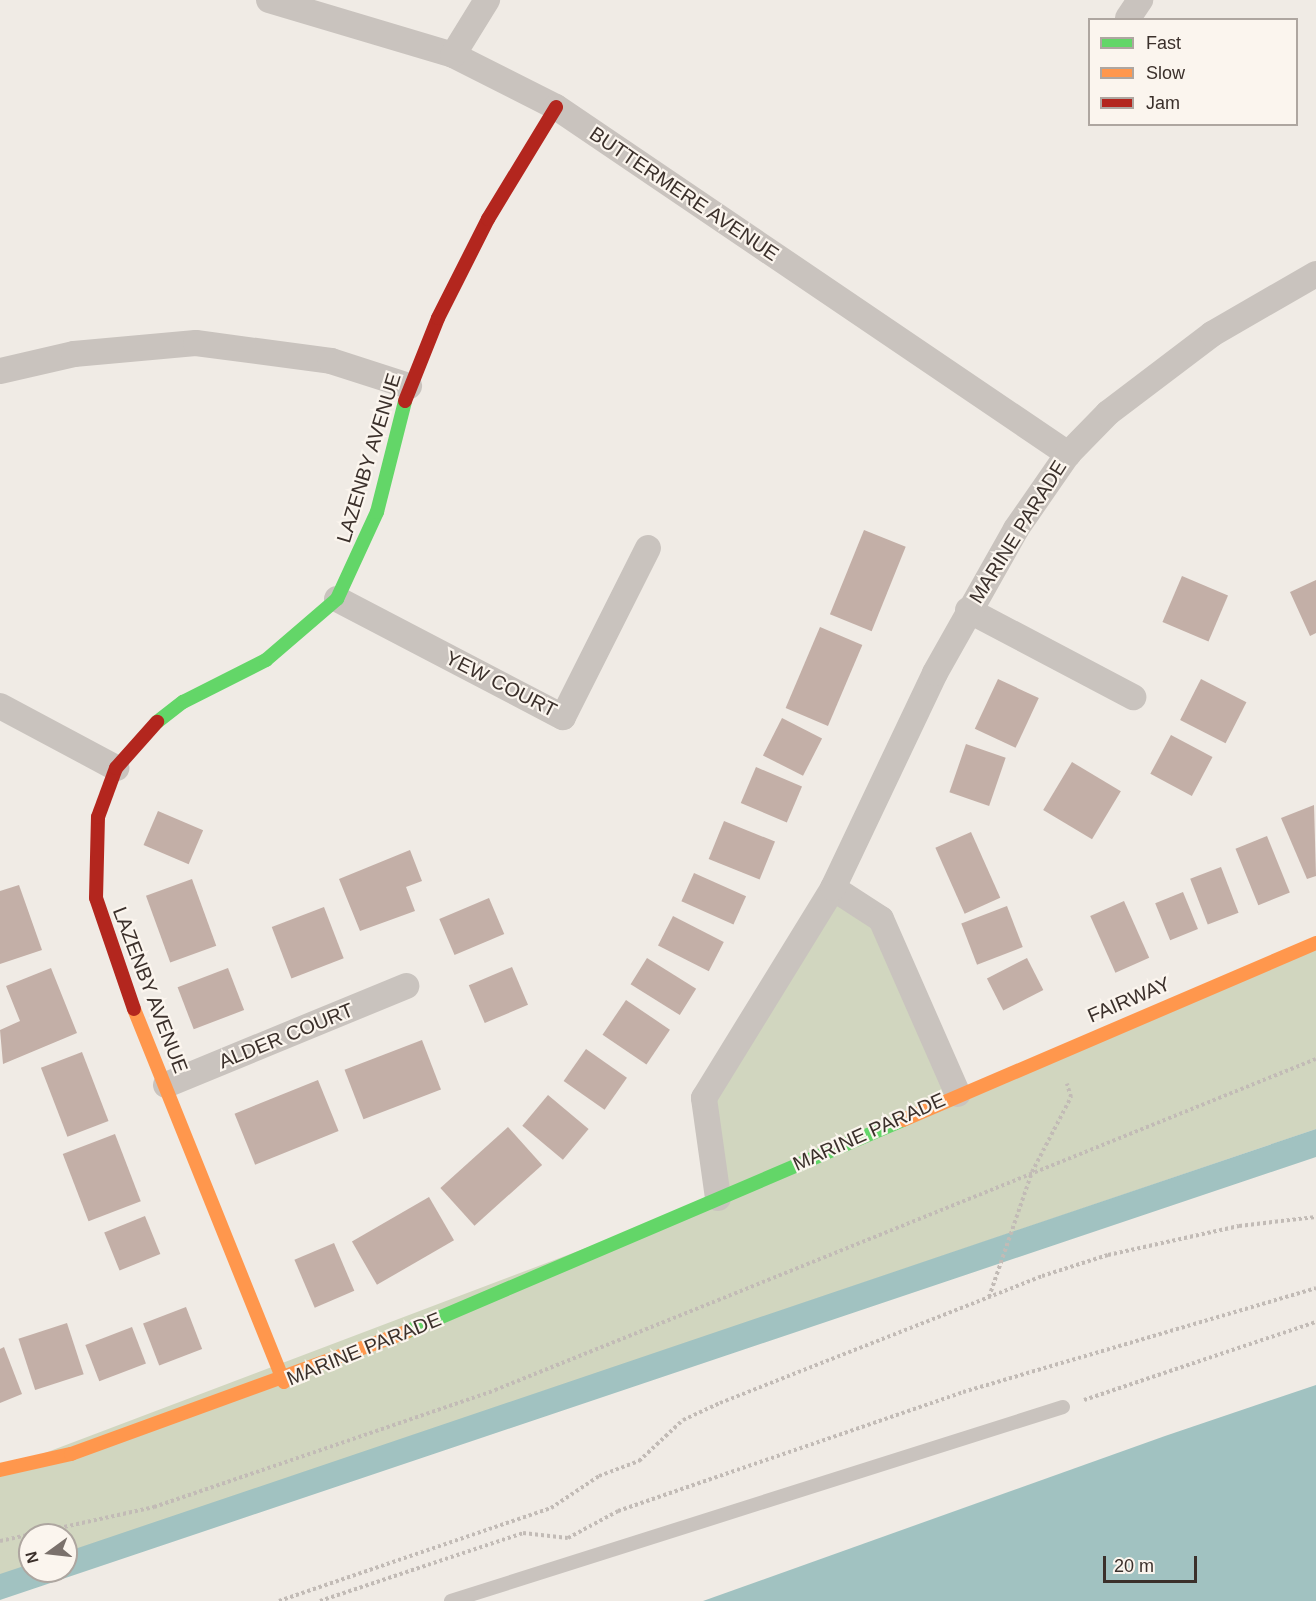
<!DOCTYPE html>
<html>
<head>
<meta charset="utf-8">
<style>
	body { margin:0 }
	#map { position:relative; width:1316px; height:1601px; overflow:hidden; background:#f0ebe5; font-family:Helvetica,sans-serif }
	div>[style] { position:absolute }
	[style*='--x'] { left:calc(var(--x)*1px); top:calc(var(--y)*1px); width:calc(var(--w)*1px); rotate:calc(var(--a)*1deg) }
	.green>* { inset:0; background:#d1d6bf }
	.water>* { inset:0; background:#a1c2c1 }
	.building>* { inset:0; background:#c3afa7; transform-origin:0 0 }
	.path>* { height:4px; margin-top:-2px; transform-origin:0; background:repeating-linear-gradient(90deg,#c2bbb6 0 3px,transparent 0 6px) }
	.lane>* { height:14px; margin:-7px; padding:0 7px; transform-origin:7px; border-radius:7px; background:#c9c3be }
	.street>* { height:26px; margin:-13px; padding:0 13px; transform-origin:13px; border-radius:13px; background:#c9c3be }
	.fast>* { height:14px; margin:-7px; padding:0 7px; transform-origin:7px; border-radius:7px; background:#63d668 }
	.slow>* { height:14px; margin:-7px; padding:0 7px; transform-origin:7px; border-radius:7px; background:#ff974d }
	.jam>* { height:14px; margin:-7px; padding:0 7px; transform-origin:7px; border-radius:7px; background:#b3261e }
	span { translate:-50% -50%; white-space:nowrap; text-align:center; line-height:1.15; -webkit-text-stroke:4.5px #fbf5ee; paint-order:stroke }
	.street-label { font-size:20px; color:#3b302b }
	.legend { position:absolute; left:1088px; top:18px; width:210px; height:108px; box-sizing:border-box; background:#fbf5ee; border:2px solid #aea6a0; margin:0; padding:8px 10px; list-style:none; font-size:18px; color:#3b302b }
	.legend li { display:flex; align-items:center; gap:12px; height:30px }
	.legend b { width:30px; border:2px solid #aea6a0 }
	.north { position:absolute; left:18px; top:1523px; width:60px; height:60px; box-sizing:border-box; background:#fbf5ee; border:2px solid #aea6a0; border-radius:50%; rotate:255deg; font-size:16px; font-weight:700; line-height:24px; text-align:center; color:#3b302b }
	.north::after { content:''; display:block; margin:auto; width:21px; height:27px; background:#7a716c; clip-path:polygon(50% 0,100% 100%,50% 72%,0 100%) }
	.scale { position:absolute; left:1103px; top:1556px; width:94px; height:27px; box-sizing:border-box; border:3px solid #3b302b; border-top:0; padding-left:8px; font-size:18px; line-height:21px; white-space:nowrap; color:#3b302b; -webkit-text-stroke:4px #fbf5ee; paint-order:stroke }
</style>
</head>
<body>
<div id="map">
	<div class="green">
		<div style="clip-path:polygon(833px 888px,881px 919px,958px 1093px,1316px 943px,1316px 1129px,66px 1554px,66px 1535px,30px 1535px,30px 1566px,0 1576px,0 1470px,718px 1198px,704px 1098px)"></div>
	</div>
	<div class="water">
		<div style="clip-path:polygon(1316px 1129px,1316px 1157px,0 1600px,0 1574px,30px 1564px,30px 1571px,66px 1571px,66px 1552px)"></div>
		<div style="clip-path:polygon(1316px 1385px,1316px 1601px,703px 1601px,1165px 1436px)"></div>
	</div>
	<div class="building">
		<div style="left:864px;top:530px;width:45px;height:91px;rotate:22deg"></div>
		<div style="left:1182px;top:576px;width:50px;height:50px;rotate:23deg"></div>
		<div style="clip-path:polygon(1316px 580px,1316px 633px,1310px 636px,1290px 592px)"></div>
		<div style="left:820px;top:627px;width:46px;height:88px;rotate:23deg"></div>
		<div style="left:998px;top:679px;width:45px;height:55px;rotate:25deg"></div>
		<div style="left:1201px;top:679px;width:51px;height:46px;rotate:27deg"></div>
		<div style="left:782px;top:718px;width:45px;height:42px;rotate:27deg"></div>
		<div style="left:1171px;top:735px;width:47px;height:44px;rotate:28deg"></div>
		<div style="left:966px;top:744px;width:42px;height:51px;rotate:19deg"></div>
		<div style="left:1072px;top:762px;width:57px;height:56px;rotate:31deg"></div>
		<div style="left:756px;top:767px;width:50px;height:39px;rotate:23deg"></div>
		<div style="clip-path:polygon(1314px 805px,1316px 876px,1307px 879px,1281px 818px)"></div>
		<div style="left:158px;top:811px;width:49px;height:37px;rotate:23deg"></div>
		<div style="left:724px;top:821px;width:55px;height:41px;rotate:22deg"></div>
		<div style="left:971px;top:832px;width:72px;height:39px;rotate:66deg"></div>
		<div style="left:1267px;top:836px;width:61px;height:34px;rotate:68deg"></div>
		<div style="clip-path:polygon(410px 850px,422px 881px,406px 887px,415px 911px,360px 931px,339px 879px)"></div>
		<div style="left:1221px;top:867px;width:49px;height:33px;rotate:69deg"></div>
		<div style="left:694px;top:873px;width:57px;height:31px;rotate:24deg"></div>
		<div style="left:192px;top:879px;width:71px;height:49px;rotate:70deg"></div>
		<div style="clip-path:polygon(19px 885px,42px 950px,0 964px,0 891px)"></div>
		<div style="left:1183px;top:892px;width:40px;height:30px;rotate:68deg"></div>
		<div style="left:489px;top:898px;width:39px;height:54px;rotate:67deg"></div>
		<div style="left:1124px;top:901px;width:62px;height:37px;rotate:66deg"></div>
		<div style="left:1007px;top:906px;width:44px;height:49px;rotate:69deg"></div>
		<div style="left:324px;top:907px;width:55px;height:56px;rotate:69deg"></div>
		<div style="left:673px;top:916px;width:57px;height:33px;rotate:27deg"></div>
		<div style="left:647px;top:958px;width:58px;height:31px;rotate:32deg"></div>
		<div style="left:1027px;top:958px;width:36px;height:45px;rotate:63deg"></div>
		<div style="left:512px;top:967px;width:41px;height:47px;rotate:67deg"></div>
		<div style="clip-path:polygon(51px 968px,77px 1033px,3px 1064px,0 1030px,20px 1021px,6px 986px)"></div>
		<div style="left:228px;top:968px;width:45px;height:54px;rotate:69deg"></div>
		<div style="left:626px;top:1000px;width:53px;height:42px;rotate:34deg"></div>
		<div style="left:422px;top:1040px;width:53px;height:83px;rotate:69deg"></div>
		<div style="left:586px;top:1049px;width:50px;height:39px;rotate:35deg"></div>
		<div style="left:82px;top:1052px;width:74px;height:44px;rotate:69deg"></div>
		<div style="left:318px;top:1080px;width:55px;height:90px;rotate:68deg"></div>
		<div style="left:548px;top:1095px;width:53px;height:40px;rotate:40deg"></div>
		<div style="left:508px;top:1127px;width:51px;height:91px;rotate:48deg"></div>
		<div style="left:115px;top:1134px;width:72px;height:56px;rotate:69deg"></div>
		<div style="left:429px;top:1197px;width:50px;height:89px;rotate:60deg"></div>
		<div style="left:145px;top:1216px;width:41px;height:44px;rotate:68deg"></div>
		<div style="left:334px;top:1243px;width:52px;height:43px;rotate:67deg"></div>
		<div style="left:186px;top:1307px;width:45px;height:46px;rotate:69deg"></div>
		<div style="left:67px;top:1323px;width:54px;height:51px;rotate:72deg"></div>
		<div style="left:132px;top:1327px;width:39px;height:50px;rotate:69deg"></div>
		<div style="clip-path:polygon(4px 1347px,22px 1394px,0 1403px,0 1349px)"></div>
	</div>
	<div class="path">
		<div style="--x:989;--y:1297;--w:132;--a:-71"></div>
		<div style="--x:1032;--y:1172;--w:85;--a:-62.5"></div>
		<div style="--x:1071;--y:1097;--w:14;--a:-107"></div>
		<div style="--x:1084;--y:1400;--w:245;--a:-18.6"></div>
		<div style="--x:0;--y:1541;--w:158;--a:-12.4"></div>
		<div style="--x:154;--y:1507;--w:361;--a:-18.9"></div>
		<div style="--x:495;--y:1390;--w:885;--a:-21.96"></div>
		<div style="--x:279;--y:1601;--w:287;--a:-18.9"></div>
		<div style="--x:551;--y:1508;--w:58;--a:-33.7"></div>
		<div style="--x:599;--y:1476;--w:43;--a:-20.6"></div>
		<div style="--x:639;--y:1461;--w:60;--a:-43"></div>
		<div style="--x:683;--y:1420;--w:41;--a:-24.7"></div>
		<div style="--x:720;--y:1403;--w:346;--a:-21.5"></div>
		<div style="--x:1042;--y:1276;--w:69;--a:-17.7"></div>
		<div style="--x:1108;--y:1255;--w:134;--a:-12.5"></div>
		<div style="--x:1239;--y:1226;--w:78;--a:-6.7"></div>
		<div style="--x:320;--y:1601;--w:214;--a:-18.5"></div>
		<div style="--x:523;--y:1533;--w:45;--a:6.3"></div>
		<div style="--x:568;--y:1538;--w:57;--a:-28.4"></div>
		<div style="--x:618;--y:1511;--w:365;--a:-19"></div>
		<div style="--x:963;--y:1392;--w:368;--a:-16.4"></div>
	</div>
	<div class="lane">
		<div style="--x:451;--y:1601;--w:642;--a:-17.59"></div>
	</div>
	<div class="street">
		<div style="--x:269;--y:0;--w:192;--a:16.6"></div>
		<div style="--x:453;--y:55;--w:115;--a:26.8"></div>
		<div style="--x:556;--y:107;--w:619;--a:34.13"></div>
		<div style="--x:1128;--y:18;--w:22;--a:-56"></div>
		<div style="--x:453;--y:55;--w:65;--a:-58.3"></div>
		<div style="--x:0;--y:371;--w:76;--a:-12.9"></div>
		<div style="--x:74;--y:354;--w:122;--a:-5.2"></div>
		<div style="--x:196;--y:343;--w:136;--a:7.6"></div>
		<div style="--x:331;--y:361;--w:82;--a:17.8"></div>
		<div style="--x:337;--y:599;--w:255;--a:27.6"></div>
		<div style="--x:563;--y:717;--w:189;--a:-63.3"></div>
		<div style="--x:968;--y:610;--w:187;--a:27.8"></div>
		<div style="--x:0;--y:706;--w:132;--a:28.1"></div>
		<div style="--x:833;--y:888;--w:57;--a:32.9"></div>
		<div style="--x:881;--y:919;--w:191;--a:66.3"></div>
		<div style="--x:166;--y:1085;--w:260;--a:-22.4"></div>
		<div style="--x:718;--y:1198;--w:101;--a:-98"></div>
		<div style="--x:704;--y:1098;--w:246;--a:-58.4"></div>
		<div style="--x:833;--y:888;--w:238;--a:-64.6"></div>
		<div style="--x:935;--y:673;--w:165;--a:-60.6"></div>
		<div style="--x:1016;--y:529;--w:91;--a:-55.3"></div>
		<div style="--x:1068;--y:454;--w:57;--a:-45.7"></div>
		<div style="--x:1108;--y:413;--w:131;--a:-37.2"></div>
		<div style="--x:1212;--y:334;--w:120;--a:-30"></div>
	</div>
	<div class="fast">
		<div style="--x:157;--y:722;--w:33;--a:-38"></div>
		<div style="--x:183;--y:702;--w:93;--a:-26.8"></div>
		<div style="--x:266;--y:660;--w:94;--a:-40.7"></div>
		<div style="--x:337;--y:599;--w:96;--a:-65.3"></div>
		<div style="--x:377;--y:512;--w:114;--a:-75.8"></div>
		<div style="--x:406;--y:1332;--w:540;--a:-23.1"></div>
	</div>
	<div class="slow">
		<div style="--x:134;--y:1009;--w:402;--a:68.1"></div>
		<div style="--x:903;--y:1120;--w:449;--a:-23.2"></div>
		<div style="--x:0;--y:1470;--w:73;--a:-12.7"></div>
		<div style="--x:71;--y:1454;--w:357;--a:-20"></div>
	</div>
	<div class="jam">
		<div style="--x:405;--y:401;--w:89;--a:-68.3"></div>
		<div style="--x:438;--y:318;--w:111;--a:-63.2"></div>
		<div style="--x:488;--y:219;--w:131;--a:-58.7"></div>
		<div style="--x:134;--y:1009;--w:117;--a:-108.9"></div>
		<div style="--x:96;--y:898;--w:81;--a:-88.6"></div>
		<div style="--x:98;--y:817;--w:52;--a:-69.8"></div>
		<div style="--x:116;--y:768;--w:62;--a:-48.3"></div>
	</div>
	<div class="street-label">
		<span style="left:684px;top:194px;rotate:34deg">BUTTERMERE AVENUE</span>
		<span style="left:369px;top:458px;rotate:-73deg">LAZENBY AVENUE</span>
		<span style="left:1018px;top:532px;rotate:-58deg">MARINE PARADE</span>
		<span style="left:501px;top:684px;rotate:27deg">YEW COURT</span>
		<span style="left:150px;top:990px;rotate:69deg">LAZENBY AVENUE</span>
		<span style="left:1129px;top:1000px;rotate:-23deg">FAIRWAY</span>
		<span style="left:286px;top:1036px;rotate:-22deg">ALDER COURT</span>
		<span style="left:869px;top:1132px;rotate:-24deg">MARINE PARADE</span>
		<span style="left:364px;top:1349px;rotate:-22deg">MARINE PARADE</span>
	</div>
	<ul class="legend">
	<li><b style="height:8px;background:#63d668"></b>Fast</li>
	<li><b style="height:8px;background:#ff974d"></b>Slow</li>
	<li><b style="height:8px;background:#b3261e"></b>Jam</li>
	</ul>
	<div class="north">N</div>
	<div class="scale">20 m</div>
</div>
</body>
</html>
